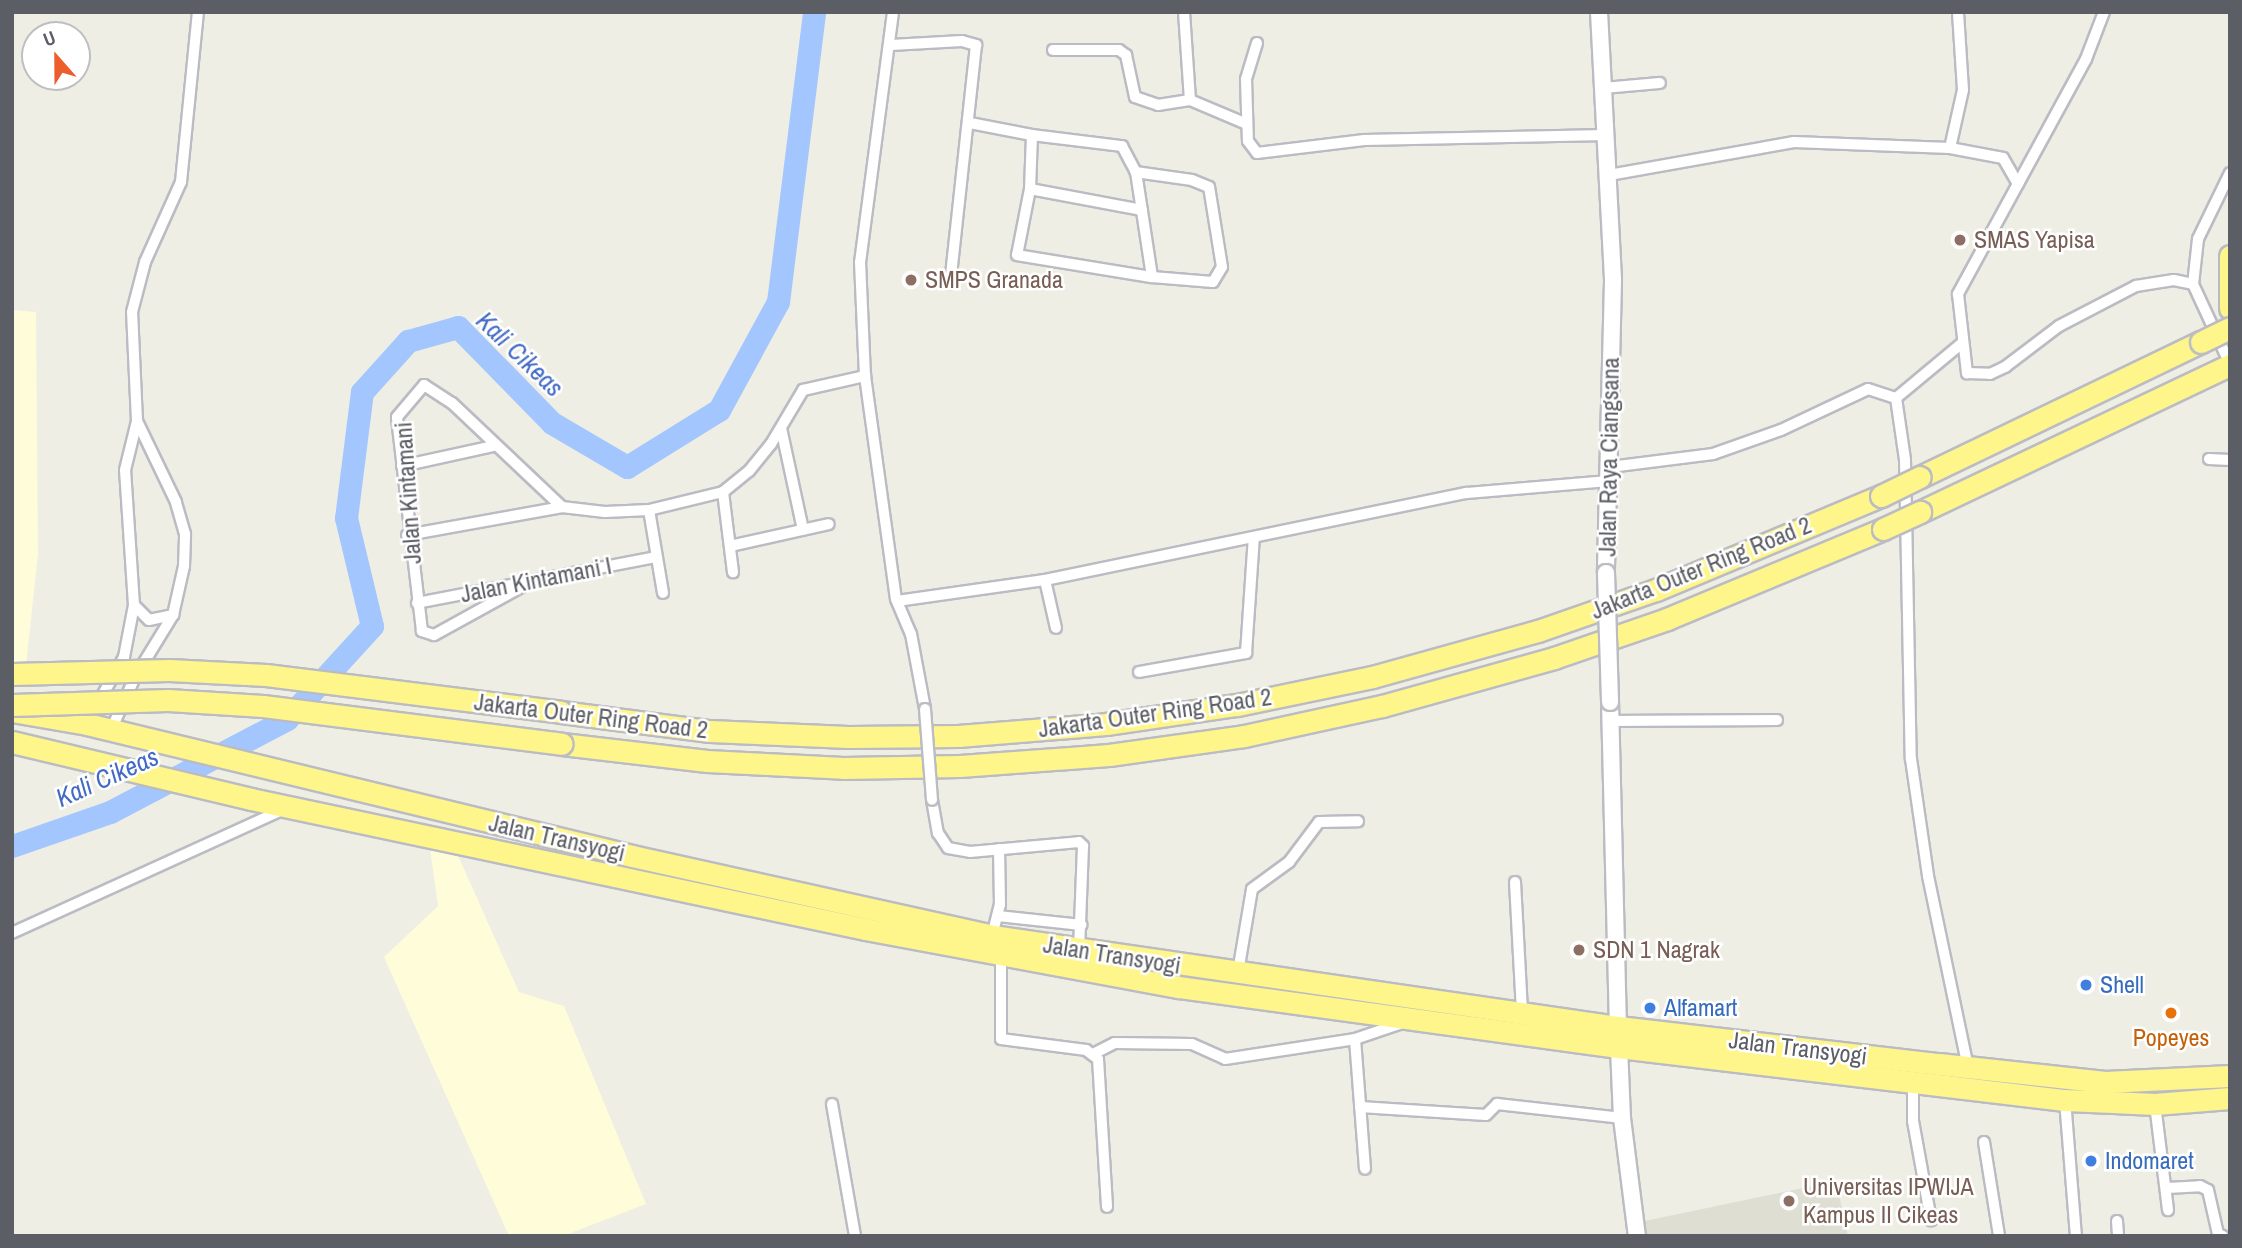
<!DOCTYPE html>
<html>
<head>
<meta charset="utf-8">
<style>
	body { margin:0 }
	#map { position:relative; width:2242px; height:1248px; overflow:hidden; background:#efeee4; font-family:"Archivo Narrow",sans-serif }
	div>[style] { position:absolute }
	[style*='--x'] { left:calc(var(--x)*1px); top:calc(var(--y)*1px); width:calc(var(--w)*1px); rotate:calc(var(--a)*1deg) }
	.commercial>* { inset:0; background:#fefcd9 }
	.education>* { inset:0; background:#dfded2 }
	.river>* { height:23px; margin:-11.5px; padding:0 11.5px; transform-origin:11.5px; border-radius:11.5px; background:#a3c6ff }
	.roads { filter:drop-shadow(2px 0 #bbbcc3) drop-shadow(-2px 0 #bbbcc3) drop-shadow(0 2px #bbbcc3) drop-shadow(0 -2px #bbbcc3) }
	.street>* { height:10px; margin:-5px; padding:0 5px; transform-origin:5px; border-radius:5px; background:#fff }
	.secondary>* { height:16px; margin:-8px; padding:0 8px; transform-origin:8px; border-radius:8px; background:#fff }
	.highway>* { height:21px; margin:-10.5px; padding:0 10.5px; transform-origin:10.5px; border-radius:10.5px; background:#fef68b }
	.bridges { filter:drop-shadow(2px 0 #bbbcc3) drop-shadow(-2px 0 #bbbcc3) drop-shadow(0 2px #bbbcc3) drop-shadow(0 -2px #bbbcc3) }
	.street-bridge>* { height:10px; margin:-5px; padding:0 5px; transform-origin:5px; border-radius:5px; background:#fff }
	.secondary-bridge>* { height:16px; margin:-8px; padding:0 8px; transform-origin:8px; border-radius:8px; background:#fff }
	.highway-bridge>* { height:21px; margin:-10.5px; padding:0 10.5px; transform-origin:10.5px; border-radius:10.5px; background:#fef68b }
	.dots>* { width:19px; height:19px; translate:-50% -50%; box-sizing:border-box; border:4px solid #fff; border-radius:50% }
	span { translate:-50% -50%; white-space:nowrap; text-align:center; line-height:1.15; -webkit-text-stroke:5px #fff; paint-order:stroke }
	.education-label { font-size:24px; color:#785e54 }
	.left { translate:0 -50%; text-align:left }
	.street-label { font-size:24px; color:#5c5e65 }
	.shop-label { font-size:24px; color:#366cbe }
	.food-label { font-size:24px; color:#c56008 }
	.water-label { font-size:26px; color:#436bc5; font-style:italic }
	.frame { position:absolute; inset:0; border:14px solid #5c5e65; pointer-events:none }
	.north { position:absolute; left:21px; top:21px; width:70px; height:70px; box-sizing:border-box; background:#fff; border:2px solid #bebfc1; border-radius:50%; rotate:339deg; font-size:19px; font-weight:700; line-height:28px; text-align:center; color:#5c5e65 }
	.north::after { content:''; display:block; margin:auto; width:24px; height:32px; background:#ec5f2d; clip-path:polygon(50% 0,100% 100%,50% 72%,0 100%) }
</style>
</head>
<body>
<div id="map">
	<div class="commercial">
		<div style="clip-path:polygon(12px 310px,36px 312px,38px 554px,26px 666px,12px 664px)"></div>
		<div style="clip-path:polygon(429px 842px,455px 849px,519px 992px,564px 1006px,646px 1204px,563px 1236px,509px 1236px,384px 957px,438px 906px)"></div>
	</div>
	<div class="education">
		<div style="clip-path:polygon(1836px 1181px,1848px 1236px,1642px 1236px,1640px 1222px)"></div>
	</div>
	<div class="river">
		<div style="--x:12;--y:846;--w:104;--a:-19.1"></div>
		<div style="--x:110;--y:812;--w:200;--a:-27.7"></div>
		<div style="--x:287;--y:719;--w:126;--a:-47.6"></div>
		<div style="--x:372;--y:626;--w:111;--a:-103.5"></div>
		<div style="--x:346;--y:518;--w:127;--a:-82.8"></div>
		<div style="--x:362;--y:392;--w:69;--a:-48"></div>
		<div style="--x:408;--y:341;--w:52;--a:-15.6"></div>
		<div style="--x:458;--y:327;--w:134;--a:45.6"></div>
		<div style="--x:552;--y:423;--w:87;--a:30.4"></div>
		<div style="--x:627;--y:467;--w:108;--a:-31.8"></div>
		<div style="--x:719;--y:410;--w:123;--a:-61.4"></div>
		<div style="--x:778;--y:302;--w:292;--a:-82.9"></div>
	</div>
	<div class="roads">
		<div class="street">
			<div style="--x:893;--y:12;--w:252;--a:97.5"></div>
			<div style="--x:860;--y:262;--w:114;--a:87.5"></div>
			<div style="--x:865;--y:376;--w:225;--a:82.1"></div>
			<div style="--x:896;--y:599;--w:38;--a:67"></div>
			<div style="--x:911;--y:634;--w:76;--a:79.4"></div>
			<div style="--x:1184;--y:12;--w:88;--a:86.1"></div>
			<div style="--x:1190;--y:100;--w:62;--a:22.8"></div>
			<div style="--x:2104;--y:12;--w:50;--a:111"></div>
			<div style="--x:2086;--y:59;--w:268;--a:118.6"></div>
			<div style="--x:1958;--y:294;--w:80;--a:83.5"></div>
			<div style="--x:1967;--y:373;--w:23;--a:2"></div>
			<div style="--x:1990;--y:374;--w:17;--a:-25"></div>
			<div style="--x:2005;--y:367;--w:68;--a:-37.2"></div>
			<div style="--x:2059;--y:326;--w:87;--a:-27.5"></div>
			<div style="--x:2136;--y:286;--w:38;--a:-9"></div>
			<div style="--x:2174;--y:280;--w:19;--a:12"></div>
			<div style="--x:1257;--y:43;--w:38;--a:107"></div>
			<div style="--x:1246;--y:79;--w:62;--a:88.2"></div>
			<div style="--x:1248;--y:141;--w:15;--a:53"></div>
			<div style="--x:1257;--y:153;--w:108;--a:-6.9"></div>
			<div style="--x:1364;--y:140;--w:242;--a:-1.2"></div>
			<div style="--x:891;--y:45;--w:71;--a:-3.2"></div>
			<div style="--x:962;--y:41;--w:15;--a:16"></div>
			<div style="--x:976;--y:45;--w:240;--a:96.2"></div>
			<div style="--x:1053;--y:50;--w:66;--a:0"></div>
			<div style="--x:1119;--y:50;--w:9;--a:36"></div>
			<div style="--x:1126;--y:55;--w:43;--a:77.9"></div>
			<div style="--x:1135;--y:97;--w:24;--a:19"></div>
			<div style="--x:1158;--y:105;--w:32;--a:-9"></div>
			<div style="--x:1603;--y:88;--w:57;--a:-5"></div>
			<div style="--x:970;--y:123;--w:63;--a:11"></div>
			<div style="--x:1032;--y:135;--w:54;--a:92.1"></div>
			<div style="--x:1030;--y:189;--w:67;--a:101.1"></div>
			<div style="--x:1017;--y:255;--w:137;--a:9.3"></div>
			<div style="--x:1032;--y:135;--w:91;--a:7"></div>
			<div style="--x:1122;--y:146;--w:30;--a:62"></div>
			<div style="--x:1136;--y:172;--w:106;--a:81.3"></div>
			<div style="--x:1152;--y:277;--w:61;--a:4.7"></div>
			<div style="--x:1213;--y:282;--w:17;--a:-59"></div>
			<div style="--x:1222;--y:267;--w:81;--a:-99.2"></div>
			<div style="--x:1209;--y:187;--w:18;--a:-158"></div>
			<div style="--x:1192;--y:180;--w:57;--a:-171.9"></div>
			<div style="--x:1950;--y:148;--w:54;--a:10.7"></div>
			<div style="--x:2003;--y:158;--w:30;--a:60"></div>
			<div style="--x:2230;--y:173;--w:73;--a:115.9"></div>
			<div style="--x:2198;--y:239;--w:45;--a:96.3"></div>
			<div style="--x:2193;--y:284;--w:88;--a:65.2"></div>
			<div style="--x:1609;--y:175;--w:188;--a:-10.1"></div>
			<div style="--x:1794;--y:142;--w:156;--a:2.2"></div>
			<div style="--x:1950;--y:148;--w:59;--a:-77.4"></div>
			<div style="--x:1963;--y:90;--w:78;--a:-93.7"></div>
			<div style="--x:1030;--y:189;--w:114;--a:10.6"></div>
			<div style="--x:1896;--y:398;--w:63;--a:81.7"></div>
			<div style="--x:1905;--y:460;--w:299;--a:88.9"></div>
			<div style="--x:1911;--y:759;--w:118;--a:81.7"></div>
			<div style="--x:1928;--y:876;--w:195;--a:78.2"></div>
			<div style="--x:1896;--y:398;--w:85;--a:-39.7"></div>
			<div style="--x:781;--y:428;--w:104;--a:77.8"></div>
			<div style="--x:2209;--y:459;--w:21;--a:3"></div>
			<div style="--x:402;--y:466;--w:93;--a:-12.4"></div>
			<div style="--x:1610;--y:467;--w:104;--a:-7.2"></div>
			<div style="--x:1713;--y:454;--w:72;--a:-19.4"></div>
			<div style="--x:1781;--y:430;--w:96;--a:-25.2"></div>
			<div style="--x:1868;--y:389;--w:29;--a:18"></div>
			<div style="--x:723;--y:492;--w:81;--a:82.9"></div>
			<div style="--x:649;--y:510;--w:84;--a:80.4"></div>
			<div style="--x:407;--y:535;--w:158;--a:-10.2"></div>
			<div style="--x:730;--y:546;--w:101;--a:-12.5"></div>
			<div style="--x:1045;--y:580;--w:49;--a:77.1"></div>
			<div style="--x:532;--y:581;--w:112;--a:151.1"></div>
			<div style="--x:434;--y:635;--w:13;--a:-162"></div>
			<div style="--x:422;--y:631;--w:215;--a:-96.7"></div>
			<div style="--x:397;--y:417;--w:42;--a:-49.8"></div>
			<div style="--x:424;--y:385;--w:33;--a:33"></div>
			<div style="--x:452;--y:403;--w:151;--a:43.4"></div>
			<div style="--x:562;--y:507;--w:43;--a:6.6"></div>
			<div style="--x:605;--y:512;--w:44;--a:-2.6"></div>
			<div style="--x:649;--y:510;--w:76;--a:-13.7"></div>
			<div style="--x:723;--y:492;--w:33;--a:-39"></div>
			<div style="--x:749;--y:471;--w:35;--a:-51"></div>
			<div style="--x:771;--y:444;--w:63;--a:-59.3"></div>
			<div style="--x:803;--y:390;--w:64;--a:-12.7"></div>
			<div style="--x:897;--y:601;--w:149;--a:-8.1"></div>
			<div style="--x:1045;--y:580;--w:430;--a:-11.7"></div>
			<div style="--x:1466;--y:493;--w:144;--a:-4.8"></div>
			<div style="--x:417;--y:603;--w:243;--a:-10.9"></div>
			<div style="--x:134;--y:605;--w:21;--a:45"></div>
			<div style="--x:149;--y:620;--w:25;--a:-12"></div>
			<div style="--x:1139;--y:672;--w:109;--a:-10.1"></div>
			<div style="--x:1246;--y:653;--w:116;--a:-86.1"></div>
			<div style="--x:98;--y:703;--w:53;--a:-60.5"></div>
			<div style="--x:124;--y:657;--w:53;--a:-79.1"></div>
			<div style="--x:134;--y:605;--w:135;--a:-93.8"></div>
			<div style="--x:125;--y:470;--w:50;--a:-76.2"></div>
			<div style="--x:137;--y:421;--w:109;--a:-92.6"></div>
			<div style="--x:132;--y:312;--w:52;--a:-75.4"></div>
			<div style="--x:145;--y:262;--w:88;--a:-65.8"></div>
			<div style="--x:181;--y:182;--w:171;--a:-84.3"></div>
			<div style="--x:1610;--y:721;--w:167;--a:-0.3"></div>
			<div style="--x:111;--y:730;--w:58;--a:-65.6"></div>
			<div style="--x:135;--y:677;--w:73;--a:-58.5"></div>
			<div style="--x:173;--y:615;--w:50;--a:-77.3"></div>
			<div style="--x:184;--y:566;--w:32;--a:-88"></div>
			<div style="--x:185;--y:534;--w:33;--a:-106"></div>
			<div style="--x:176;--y:502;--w:90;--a:-115.7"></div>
			<div style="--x:932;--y:800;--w:34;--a:80"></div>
			<div style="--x:938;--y:833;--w:18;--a:56"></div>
			<div style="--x:948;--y:848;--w:22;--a:10"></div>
			<div style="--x:970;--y:852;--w:109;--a:-5.2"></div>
			<div style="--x:1079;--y:842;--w:6;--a:45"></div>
			<div style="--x:1083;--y:846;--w:104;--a:92.2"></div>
			<div style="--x:1515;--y:882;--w:130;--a:86.9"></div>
			<div style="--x:998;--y:916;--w:84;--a:6.1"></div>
			<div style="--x:12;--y:933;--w:299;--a:-24.5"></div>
			<div style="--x:992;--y:936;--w:32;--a:-76"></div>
			<div style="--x:1000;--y:905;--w:56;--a:-91"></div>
			<div style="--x:1001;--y:956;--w:83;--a:90"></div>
			<div style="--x:1001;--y:1039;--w:86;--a:7.4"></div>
			<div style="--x:1086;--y:1050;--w:15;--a:37"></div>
			<div style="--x:1098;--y:1059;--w:148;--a:86.5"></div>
			<div style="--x:1238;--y:972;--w:84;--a:-80.4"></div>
			<div style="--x:1252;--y:889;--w:46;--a:-36.1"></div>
			<div style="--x:1289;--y:862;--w:50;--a:-53.1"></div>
			<div style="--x:1319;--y:822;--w:39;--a:-1"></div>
			<div style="--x:1355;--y:1039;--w:53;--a:-18.8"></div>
			<div style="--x:1095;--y:1053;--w:22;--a:-27"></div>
			<div style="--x:1115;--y:1043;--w:77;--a:0.7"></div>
			<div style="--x:1192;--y:1044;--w:36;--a:24"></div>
			<div style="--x:1225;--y:1059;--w:132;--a:-8.7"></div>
			<div style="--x:1355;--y:1039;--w:130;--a:85.6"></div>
			<div style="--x:1913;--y:1083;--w:38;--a:90"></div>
			<div style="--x:1913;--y:1121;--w:101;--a:79.7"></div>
			<div style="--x:2065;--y:1100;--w:136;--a:85.4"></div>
			<div style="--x:832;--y:1104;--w:134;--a:80.1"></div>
			<div style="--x:2155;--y:1104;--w:107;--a:83"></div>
			<div style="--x:1360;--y:1107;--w:126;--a:3.6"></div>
			<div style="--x:1486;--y:1115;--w:16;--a:-45"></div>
			<div style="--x:1497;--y:1104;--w:126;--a:6.4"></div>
			<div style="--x:1984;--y:1142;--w:95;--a:80.9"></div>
			<div style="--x:2167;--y:1188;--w:33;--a:-3"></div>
			<div style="--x:2200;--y:1186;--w:9;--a:27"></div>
			<div style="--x:2208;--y:1190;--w:45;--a:77.2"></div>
			<div style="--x:2218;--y:1234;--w:5;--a:22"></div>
			<div style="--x:2117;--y:1221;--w:15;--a:86"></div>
		</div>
		<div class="secondary">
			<div style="--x:1599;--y:12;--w:269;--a:87"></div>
			<div style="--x:1613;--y:281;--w:292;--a:91.4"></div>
			<div style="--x:1610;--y:702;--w:325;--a:88.6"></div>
			<div style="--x:1619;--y:1047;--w:71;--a:87.6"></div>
			<div style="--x:1622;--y:1118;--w:119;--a:82.8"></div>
		</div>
		<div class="highway">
			<div style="--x:2230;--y:256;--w:52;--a:90"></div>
			<div style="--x:1920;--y:477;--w:312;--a:-25.7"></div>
			<div style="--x:1920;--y:512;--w:343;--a:-25.4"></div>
			<div style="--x:12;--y:711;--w:76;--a:9.8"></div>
			<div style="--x:87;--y:724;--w:561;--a:13.61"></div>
			<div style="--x:632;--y:856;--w:369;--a:12.5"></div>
			<div style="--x:992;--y:936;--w:633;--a:8.27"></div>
			<div style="--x:1618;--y:1027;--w:323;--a:6.6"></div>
			<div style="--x:1939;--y:1064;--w:167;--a:6.2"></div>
			<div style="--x:2105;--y:1082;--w:125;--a:-2.7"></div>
			<div style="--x:561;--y:712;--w:150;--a:7.3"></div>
			<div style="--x:710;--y:731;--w:138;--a:2.5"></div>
			<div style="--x:848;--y:737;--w:110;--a:-0.5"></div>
			<div style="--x:958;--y:736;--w:148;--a:-4.6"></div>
			<div style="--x:1106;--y:724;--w:132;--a:-8.3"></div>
			<div style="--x:1237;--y:705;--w:138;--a:-11.7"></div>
			<div style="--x:1372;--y:677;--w:172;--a:-15.5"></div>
			<div style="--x:1538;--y:631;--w:125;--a:-19.2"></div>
			<div style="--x:1656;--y:590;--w:244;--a:-22.7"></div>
			<div style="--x:12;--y:742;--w:246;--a:13.4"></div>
			<div style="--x:251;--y:799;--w:628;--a:11.95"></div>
			<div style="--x:865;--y:929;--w:319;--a:10.5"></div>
			<div style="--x:1179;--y:987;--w:444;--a:7.8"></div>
			<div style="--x:1619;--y:1047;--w:449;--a:6.8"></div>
			<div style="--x:2065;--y:1100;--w:90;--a:2.5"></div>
			<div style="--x:2155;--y:1104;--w:75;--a:-4.6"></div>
			<div style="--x:562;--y:744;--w:146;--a:6.7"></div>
			<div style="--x:707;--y:761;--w:136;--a:2.9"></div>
			<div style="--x:843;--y:768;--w:117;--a:-1"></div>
			<div style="--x:960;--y:766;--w:149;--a:-4.2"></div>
			<div style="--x:1109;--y:755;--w:136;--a:-8"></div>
			<div style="--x:1244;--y:736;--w:141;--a:-12.3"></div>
			<div style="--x:1382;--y:706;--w:179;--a:-15.6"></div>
			<div style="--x:1554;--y:658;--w:120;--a:-19"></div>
			<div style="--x:1667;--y:619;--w:234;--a:-22.6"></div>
		</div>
	</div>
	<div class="bridges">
		<div class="street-bridge">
			<div style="--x:925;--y:709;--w:91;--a:85.6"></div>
		</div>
		<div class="secondary-bridge">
			<div style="--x:1606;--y:573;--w:129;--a:88.2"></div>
		</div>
		<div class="highway-bridge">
			<div style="--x:2201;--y:342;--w:32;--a:-26"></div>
			<div style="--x:1881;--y:496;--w:43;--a:-26"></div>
			<div style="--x:1883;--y:529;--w:41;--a:-24.7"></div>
			<div style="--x:12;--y:674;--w:157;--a:-1.5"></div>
			<div style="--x:169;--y:670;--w:97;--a:3"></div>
			<div style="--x:266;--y:675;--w:297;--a:7.1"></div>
			<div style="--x:12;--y:705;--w:156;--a:-1.8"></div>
			<div style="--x:168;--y:700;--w:95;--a:3.6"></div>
			<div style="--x:263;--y:706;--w:301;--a:7.2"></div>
		</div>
	</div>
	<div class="dots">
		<div style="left:1960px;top:240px;background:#8d6e63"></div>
		<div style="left:911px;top:280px;background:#8d6e63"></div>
		<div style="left:1579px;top:950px;background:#8d6e63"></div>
		<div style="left:2086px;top:985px;background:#3f7fe0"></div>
		<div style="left:1650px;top:1008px;background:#3f7fe0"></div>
		<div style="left:2171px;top:1013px;background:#e8710a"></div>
		<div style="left:2091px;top:1161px;background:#3f7fe0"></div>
		<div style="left:1789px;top:1201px;background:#8d6e63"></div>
	</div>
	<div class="education-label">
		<span class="left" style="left:1974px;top:240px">SMAS Yapisa</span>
		<span class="left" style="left:925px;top:280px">SMPS Granada</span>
		<span class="left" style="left:1593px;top:950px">SDN 1 Nagrak</span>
		<span class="left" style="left:1803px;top:1201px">Universitas IPWIJA<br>Kampus II Cikeas</span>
	</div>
	<div class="street-label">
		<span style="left:1609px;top:457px;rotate:-89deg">Jalan Raya Ciangsana</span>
		<span style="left:408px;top:493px;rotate:-94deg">Jalan Kintamani</span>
		<span style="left:1701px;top:568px;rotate:-22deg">Jakarta Outer Ring Road 2</span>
		<span style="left:536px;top:580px;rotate:-11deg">Jalan Kintamani I</span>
		<span style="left:1155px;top:713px;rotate:-8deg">Jakarta Outer Ring Road 2</span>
		<span style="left:591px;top:716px;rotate:7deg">Jakarta Outer Ring Road 2</span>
		<span style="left:557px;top:838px;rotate:13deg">Jalan Transyogi</span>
		<span style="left:1112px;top:955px;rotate:9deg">Jalan Transyogi</span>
		<span style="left:1798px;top:1048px;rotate:7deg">Jalan Transyogi</span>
	</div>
	<div class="shop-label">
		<span class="left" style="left:2100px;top:985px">Shell</span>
		<span class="left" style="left:1664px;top:1008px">Alfamart</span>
		<span class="left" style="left:2105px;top:1161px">Indomaret</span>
	</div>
	<div class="food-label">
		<span style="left:2171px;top:1038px">Popeyes</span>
	</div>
	<div class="water-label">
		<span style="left:520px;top:354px;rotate:44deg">Kali Cikeas</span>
		<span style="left:107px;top:777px;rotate:-24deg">Kali Cikeas</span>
	</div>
	<div class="frame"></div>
	<div class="north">U</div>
</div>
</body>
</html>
